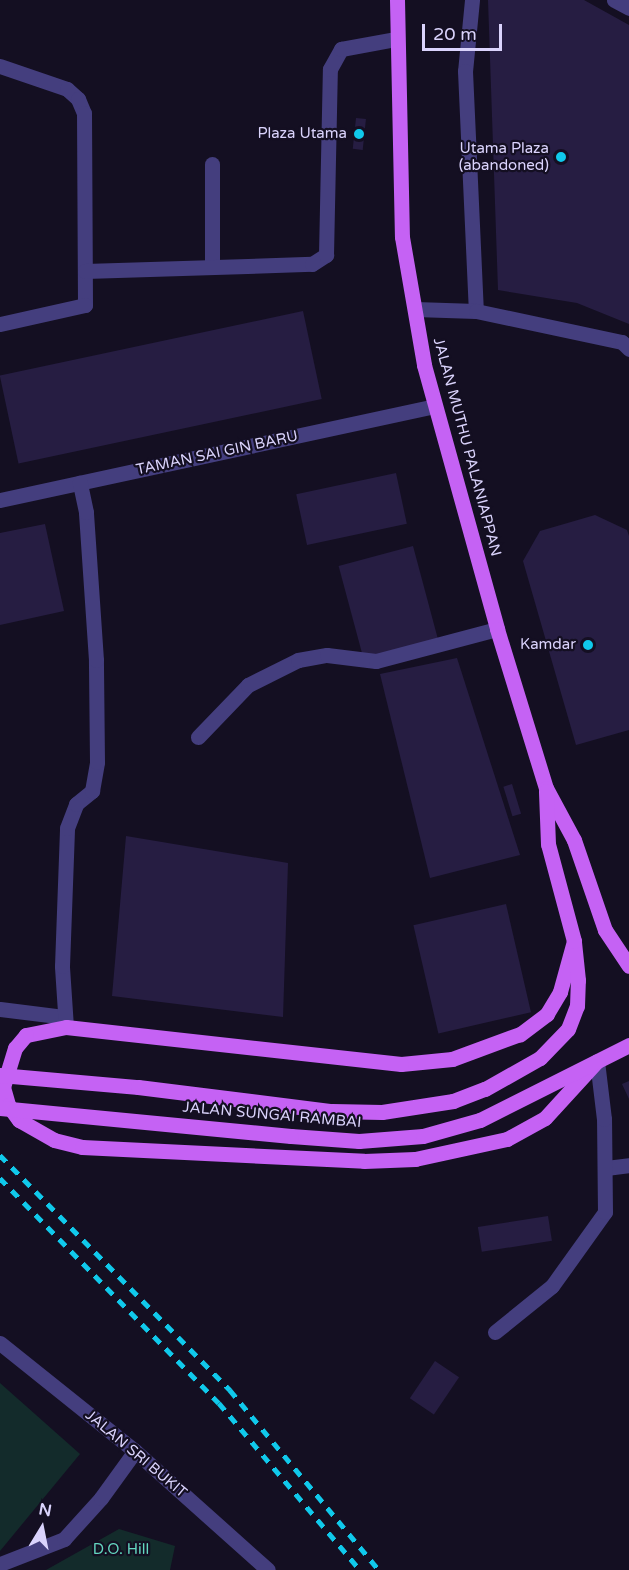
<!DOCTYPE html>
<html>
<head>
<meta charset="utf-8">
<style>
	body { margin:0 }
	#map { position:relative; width:629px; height:1570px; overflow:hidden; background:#140f22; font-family:"Varela Round",sans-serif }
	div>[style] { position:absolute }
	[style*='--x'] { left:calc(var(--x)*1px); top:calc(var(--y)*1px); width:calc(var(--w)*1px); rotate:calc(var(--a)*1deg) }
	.green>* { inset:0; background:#132b2b }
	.building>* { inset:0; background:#261d42; transform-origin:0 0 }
	.minor>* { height:15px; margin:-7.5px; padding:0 7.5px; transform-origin:7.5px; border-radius:7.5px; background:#443e7e }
	.major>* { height:15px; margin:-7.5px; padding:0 7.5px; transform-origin:7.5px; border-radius:7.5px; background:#c562f4 }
	.rail>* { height:4.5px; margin-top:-2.25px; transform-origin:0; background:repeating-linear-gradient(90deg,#10c9eb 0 9px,transparent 0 17px) }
	.major-bridge>* { height:15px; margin:-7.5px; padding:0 7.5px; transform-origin:7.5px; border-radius:7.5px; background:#c562f4 }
	.dots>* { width:16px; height:16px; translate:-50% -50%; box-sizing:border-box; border:3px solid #140f22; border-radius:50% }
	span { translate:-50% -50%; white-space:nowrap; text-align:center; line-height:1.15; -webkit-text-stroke:4.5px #140f22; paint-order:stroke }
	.poi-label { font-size:15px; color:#dad3fc }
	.right { translate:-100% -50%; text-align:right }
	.street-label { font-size:15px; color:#dad3fc }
	.park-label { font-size:15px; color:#64d7c0 }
	.north { position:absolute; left:12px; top:1498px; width:60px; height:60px; -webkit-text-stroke:4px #140f22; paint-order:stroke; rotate:10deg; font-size:16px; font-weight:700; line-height:24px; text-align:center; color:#dad3fc }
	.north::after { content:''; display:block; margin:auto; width:21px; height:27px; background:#dad3fc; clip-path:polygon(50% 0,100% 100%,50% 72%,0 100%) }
	.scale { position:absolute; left:422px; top:24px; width:80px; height:27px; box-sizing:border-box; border:3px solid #dad3fc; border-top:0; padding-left:8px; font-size:18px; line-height:21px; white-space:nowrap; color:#dad3fc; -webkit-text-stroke:4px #140f22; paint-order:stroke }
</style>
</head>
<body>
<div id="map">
	<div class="green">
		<div style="clip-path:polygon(0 1383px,80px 1454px,0 1551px)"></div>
		<div style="clip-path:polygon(119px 1529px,175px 1546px,170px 1570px,46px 1570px)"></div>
	</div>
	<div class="building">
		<div style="clip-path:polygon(488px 0,584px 0,629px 25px,629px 324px,577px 303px,498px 290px)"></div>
		<div style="left:356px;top:118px;width:10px;height:31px;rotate:6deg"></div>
		<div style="left:303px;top:311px;width:90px;height:310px;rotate:78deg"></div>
		<div style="left:396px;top:473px;width:52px;height:102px;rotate:78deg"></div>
		<div style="clip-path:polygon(595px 515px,627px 530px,629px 536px,629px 730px,576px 745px,523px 561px,540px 531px)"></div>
		<div style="clip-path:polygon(45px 524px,64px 611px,0 625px,0 533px)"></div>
		<div style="left:413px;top:546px;width:98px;height:77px;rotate:75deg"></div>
		<div style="clip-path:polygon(457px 658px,520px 855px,430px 878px,380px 674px)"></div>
		<div style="left:512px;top:784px;width:31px;height:9px;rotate:73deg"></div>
		<div style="clip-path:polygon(126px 836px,288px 863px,283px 1017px,112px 996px)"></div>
		<div style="left:506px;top:904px;width:111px;height:95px;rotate:77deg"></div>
		<div style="clip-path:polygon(629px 1081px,629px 1099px,622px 1084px)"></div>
		<div style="left:548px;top:1216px;width:25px;height:71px;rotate:81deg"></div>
		<div style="left:435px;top:1361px;width:29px;height:45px;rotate:34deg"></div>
	</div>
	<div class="minor">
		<div style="--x:472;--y:0;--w:71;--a:95.6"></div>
		<div style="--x:465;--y:71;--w:240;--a:87.4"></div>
		<div style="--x:614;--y:0;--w:17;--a:28"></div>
		<div style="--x:0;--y:66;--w:71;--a:18.9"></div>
		<div style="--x:67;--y:89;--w:15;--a:42"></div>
		<div style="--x:78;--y:99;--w:15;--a:67"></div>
		<div style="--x:84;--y:113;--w:192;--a:89.7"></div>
		<div style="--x:85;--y:305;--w:87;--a:167.4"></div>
		<div style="--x:212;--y:164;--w:103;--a:90"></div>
		<div style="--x:85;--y:271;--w:227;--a:-1.8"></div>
		<div style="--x:312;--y:264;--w:17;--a:-33"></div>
		<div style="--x:326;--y:255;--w:186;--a:-88.8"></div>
		<div style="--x:330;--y:69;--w:23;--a:-61"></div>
		<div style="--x:341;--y:49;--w:56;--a:-10.3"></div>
		<div style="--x:415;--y:309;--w:61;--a:1.9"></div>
		<div style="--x:476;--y:311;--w:149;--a:12"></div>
		<div style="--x:622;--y:342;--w:10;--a:45"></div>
		<div style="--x:0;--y:500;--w:445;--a:-12.2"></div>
		<div style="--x:198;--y:737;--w:72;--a:-46.1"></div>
		<div style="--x:248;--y:685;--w:56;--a:-26.6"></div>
		<div style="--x:298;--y:660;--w:29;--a:-10"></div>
		<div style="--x:327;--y:655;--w:49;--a:7"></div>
		<div style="--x:376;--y:661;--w:125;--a:-14.8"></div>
		<div style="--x:0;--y:1009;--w:64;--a:7.1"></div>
		<div style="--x:66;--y:1027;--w:61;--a:-93.8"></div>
		<div style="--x:62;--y:966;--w:138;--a:-87.9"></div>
		<div style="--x:67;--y:828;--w:26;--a:-69"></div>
		<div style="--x:76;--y:804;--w:21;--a:-39"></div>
		<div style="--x:92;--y:791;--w:29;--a:-80"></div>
		<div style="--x:97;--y:762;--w:102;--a:-90.6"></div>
		<div style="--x:96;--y:660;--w:148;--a:-93.9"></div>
		<div style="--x:86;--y:512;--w:30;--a:-102"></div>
		<div style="--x:606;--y:1168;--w:23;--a:-7"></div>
		<div style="--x:495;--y:1332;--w:73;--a:-38.9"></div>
		<div style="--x:552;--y:1286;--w:91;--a:-54.4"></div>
		<div style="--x:605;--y:1212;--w:93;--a:-90.6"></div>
		<div style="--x:604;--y:1119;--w:58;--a:-96.9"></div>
		<div style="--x:0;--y:1343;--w:173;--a:38.7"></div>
		<div style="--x:135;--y:1451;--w:178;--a:41.8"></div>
		<div style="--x:0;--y:1564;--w:69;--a:-21.3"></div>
		<div style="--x:64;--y:1539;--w:55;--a:-47.9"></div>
		<div style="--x:101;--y:1498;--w:58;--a:-54.1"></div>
	</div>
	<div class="major">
		<div style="--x:397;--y:0;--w:237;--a:88.8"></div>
		<div style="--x:402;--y:237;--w:130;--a:80.2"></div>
		<div style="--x:424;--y:365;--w:274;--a:74.5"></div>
		<div style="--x:497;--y:629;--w:166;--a:72.9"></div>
		<div style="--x:546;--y:788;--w:59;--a:61.7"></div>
		<div style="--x:574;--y:840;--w:95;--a:71"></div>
		<div style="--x:605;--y:930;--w:43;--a:56.3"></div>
		<div style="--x:574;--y:941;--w:53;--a:105.4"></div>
		<div style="--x:560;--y:992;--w:26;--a:121"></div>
		<div style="--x:547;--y:1014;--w:34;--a:143"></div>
		<div style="--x:520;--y:1034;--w:72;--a:159.8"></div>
		<div style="--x:452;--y:1059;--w:51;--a:174.4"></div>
		<div style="--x:401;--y:1064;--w:337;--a:-173.7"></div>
		<div style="--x:66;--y:1027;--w:41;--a:168.7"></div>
		<div style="--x:26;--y:1035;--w:17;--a:130"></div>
		<div style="--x:15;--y:1048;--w:41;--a:107.1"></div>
		<div style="--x:3;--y:1087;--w:19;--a:74"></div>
		<div style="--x:8;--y:1105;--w:19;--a:54"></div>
		<div style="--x:19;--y:1120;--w:40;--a:29.7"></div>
		<div style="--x:54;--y:1140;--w:29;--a:14"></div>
		<div style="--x:82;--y:1147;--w:282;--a:2.8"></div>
		<div style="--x:364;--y:1161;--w:51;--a:-2.2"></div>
		<div style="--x:415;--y:1159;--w:94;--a:-12.3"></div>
		<div style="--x:507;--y:1139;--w:43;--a:-28.9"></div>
		<div style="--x:545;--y:1118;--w:77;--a:-47.6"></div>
		<div style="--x:332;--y:1111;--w:50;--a:1.1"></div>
		<div style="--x:382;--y:1112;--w:72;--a:-8.8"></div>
		<div style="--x:453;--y:1101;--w:34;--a:-21"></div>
		<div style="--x:485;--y:1089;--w:63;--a:-29.4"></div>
		<div style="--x:540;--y:1058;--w:40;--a:-46"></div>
		<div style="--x:568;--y:1029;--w:25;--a:-69"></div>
		<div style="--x:577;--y:1006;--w:26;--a:-88"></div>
		<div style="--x:578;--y:980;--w:39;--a:-96"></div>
		<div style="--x:574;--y:941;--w:100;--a:-105"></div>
		<div style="--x:548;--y:844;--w:53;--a:-92.2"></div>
		<div style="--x:291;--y:1136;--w:68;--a:4.2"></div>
		<div style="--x:359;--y:1141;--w:64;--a:-4.5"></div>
		<div style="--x:423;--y:1136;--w:59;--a:-15.7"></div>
		<div style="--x:480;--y:1120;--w:167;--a:-26.7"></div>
	</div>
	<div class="rail">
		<div style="--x:0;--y:1155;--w:329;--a:45.6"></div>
		<div style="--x:230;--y:1390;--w:234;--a:50.4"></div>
		<div style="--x:0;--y:1178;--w:314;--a:45.8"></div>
		<div style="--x:219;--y:1403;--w:219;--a:49.8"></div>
	</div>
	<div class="major-bridge">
		<div style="--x:0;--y:1075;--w:139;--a:5"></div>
		<div style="--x:138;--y:1087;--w:195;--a:7.1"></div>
		<div style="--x:0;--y:1108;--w:292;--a:5.5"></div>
	</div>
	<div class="dots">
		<div style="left:359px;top:134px;background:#10c9eb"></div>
		<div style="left:561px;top:157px;background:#10c9eb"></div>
		<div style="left:588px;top:645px;background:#10c9eb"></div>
	</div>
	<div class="poi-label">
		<span class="right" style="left:347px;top:134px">Plaza Utama</span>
		<span class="right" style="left:549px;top:157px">Utama Plaza<br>(abandoned)</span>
		<span class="right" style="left:576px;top:645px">Kamdar</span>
	</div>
	<div class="street-label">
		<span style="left:467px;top:447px;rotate:75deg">JALAN MUTHU PALANIAPPAN</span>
		<span style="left:217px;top:453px;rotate:-12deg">TAMAN SAI GIN BARU</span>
		<span style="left:272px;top:1115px;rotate:5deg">JALAN SUNGAI RAMBAI</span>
		<span style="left:136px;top:1454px;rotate:40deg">JALAN SRI BUKIT</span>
	</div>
	<div class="park-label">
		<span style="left:121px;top:1550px">D.O. Hill</span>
	</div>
	<div class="north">N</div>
	<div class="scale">20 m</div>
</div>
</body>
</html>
